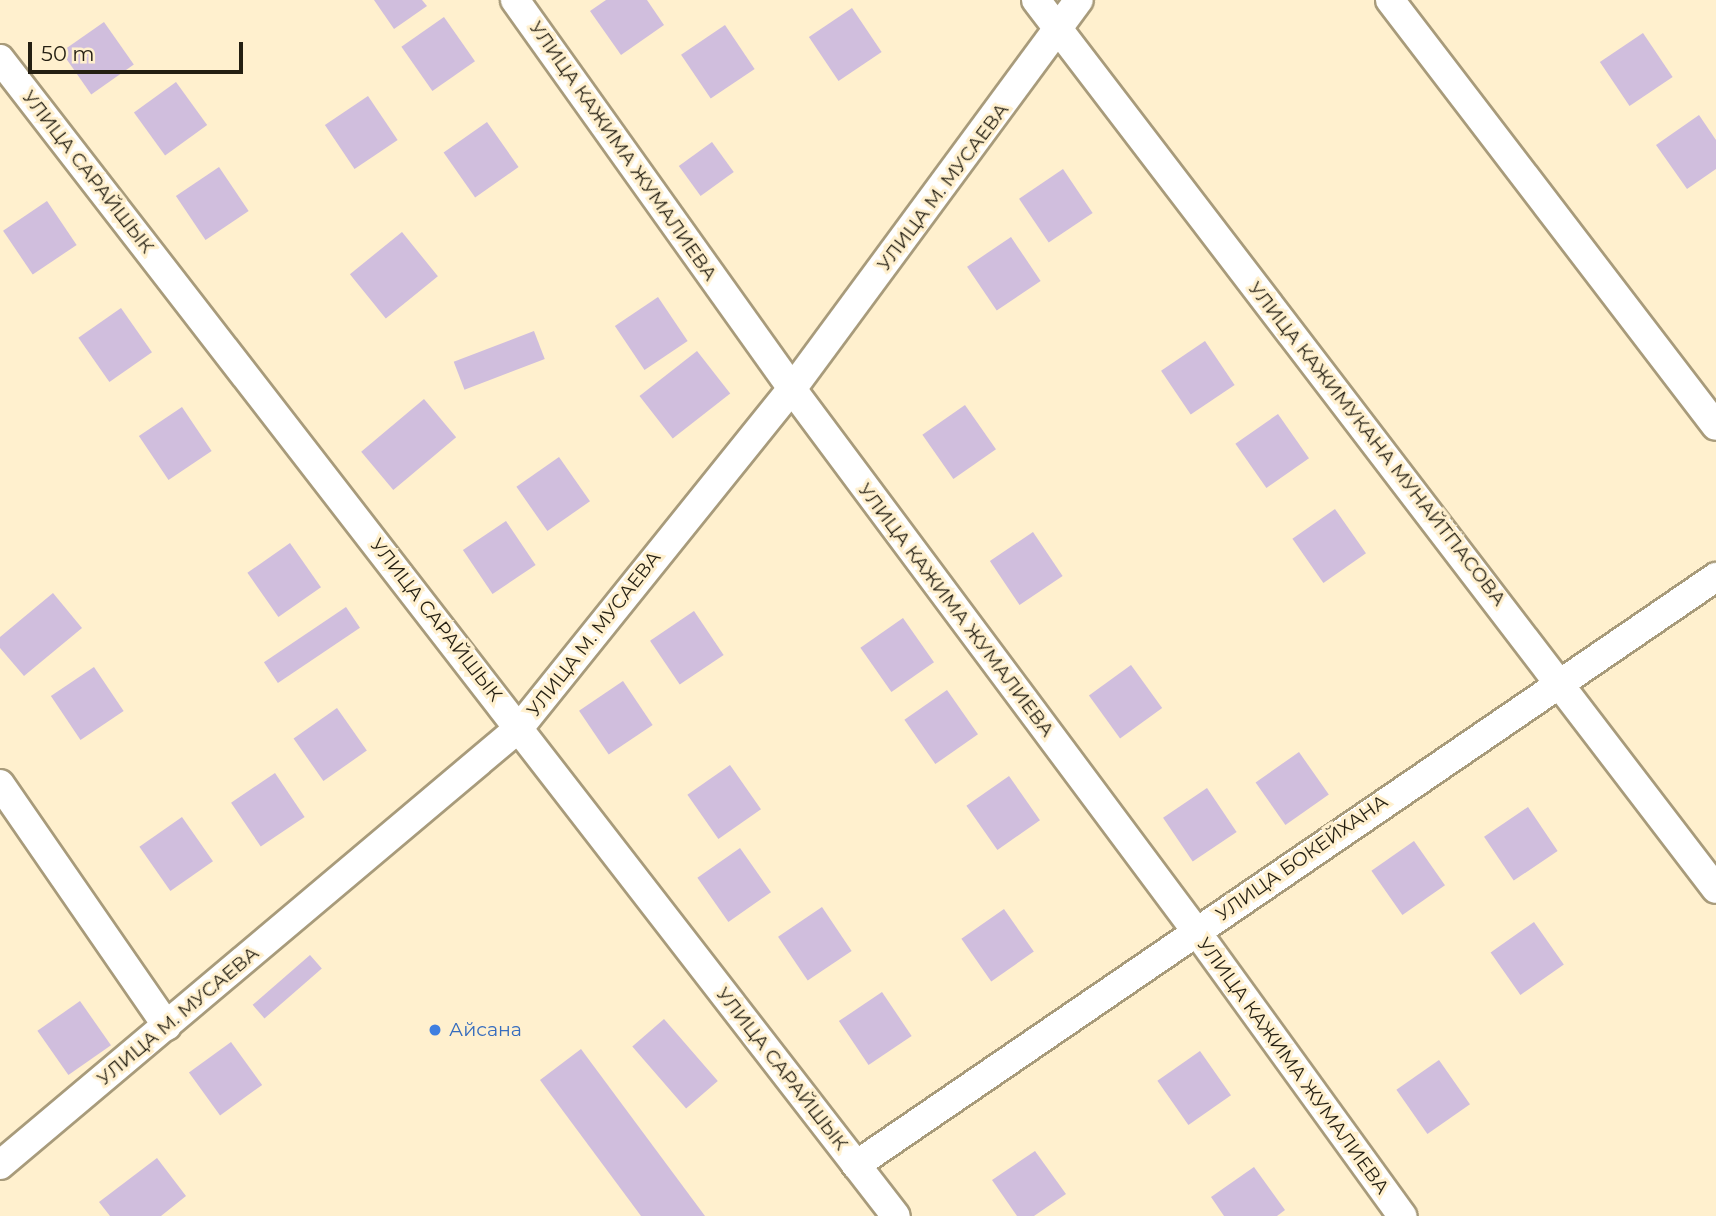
<!DOCTYPE html>
<html>
<head>
<meta charset="utf-8">
<style>
	body { margin:0 }
	#map { position:relative; width:1716px; height:1216px; overflow:hidden; background:#fff0ce; font-family:Montserrat,sans-serif }
	div>[style] { position:absolute }
	[style*='--x'] { left:calc(var(--x)*1px); top:calc(var(--y)*1px); width:calc(var(--w)*1px); rotate:calc(var(--a)*1deg) }
	.building>* { inset:0; background:#d0bedd; transform-origin:0 0 }
	.roads { filter:drop-shadow(2px 0 #a89b7b) drop-shadow(-2px 0 #a89b7b) drop-shadow(0 2px #a89b7b) drop-shadow(0 -2px #a89b7b) }
	.minor>* { height:28px; margin:-14px; padding:0 14px; transform-origin:14px; border-radius:14px; background:#fff }
	.dots>* { width:19px; height:19px; translate:-50% -50%; box-sizing:border-box; border:4px solid #fff0ce; border-radius:50% }
	span { translate:-50% -50%; white-space:nowrap; text-align:center; line-height:1.15; -webkit-text-stroke:6px #fff0ce; paint-order:stroke }
	.street-label { font-size:19px; color:#241f12 }
	.shop-label { font-size:19px; color:#366cbe }
	.left { translate:0 -50%; text-align:left }
	.scale { position:absolute; left:28px; top:42px; width:215px; height:32px; box-sizing:border-box; border:4px solid #241f12; border-top:0; padding-left:9px; font-size:21px; line-height:24px; white-space:nowrap; color:#241f12; -webkit-text-stroke:5px #fff0ce; paint-order:stroke }
</style>
</head>
<body>
<div id="map">
	<div class="building">
		<div style="clip-path:polygon(374px 0,422px 0,427px 6px,394px 29px)"></div>
		<div style="clip-path:polygon(606px 0,647px 0,664px 25px,621px 55px,590px 11px)"></div>
		<div style="left:852px;top:8px;width:53px;height:52px;rotate:56deg"></div>
		<div style="left:444px;top:17px;width:54px;height:52px;rotate:55deg"></div>
		<div style="left:104px;top:22px;width:52px;height:52px;rotate:55deg"></div>
		<div style="left:725px;top:25px;width:53px;height:53px;rotate:56deg"></div>
		<div style="left:1643px;top:33px;width:53px;height:52px;rotate:56deg"></div>
		<div style="left:176px;top:82px;width:53px;height:52px;rotate:54deg"></div>
		<div style="left:368px;top:96px;width:53px;height:52px;rotate:56deg"></div>
		<div style="clip-path:polygon(1699px 115px,1716px 140px,1716px 169px,1687px 189px,1656px 145px)"></div>
		<div style="left:487px;top:122px;width:55px;height:53px;rotate:55deg"></div>
		<div style="left:712px;top:142px;width:37px;height:41px;rotate:54deg"></div>
		<div style="left:219px;top:167px;width:53px;height:52px;rotate:56deg"></div>
		<div style="left:1063px;top:169px;width:53px;height:53px;rotate:56deg"></div>
		<div style="left:47px;top:201px;width:53px;height:53px;rotate:56deg"></div>
		<div style="left:402px;top:232px;width:57px;height:67px;rotate:51deg"></div>
		<div style="left:1011px;top:237px;width:53px;height:53px;rotate:56deg"></div>
		<div style="left:658px;top:297px;width:53px;height:52px;rotate:56deg"></div>
		<div style="left:121px;top:308px;width:54px;height:52px;rotate:55deg"></div>
		<div style="left:534px;top:331px;width:30px;height:86px;rotate:69deg"></div>
		<div style="left:1205px;top:341px;width:53px;height:53px;rotate:56deg"></div>
		<div style="left:697px;top:351px;width:54px;height:73px;rotate:52deg"></div>
		<div style="left:424px;top:399px;width:50px;height:82px;rotate:50deg"></div>
		<div style="left:965px;top:405px;width:54px;height:52px;rotate:55deg"></div>
		<div style="left:182px;top:407px;width:53px;height:52px;rotate:56deg"></div>
		<div style="left:1278px;top:414px;width:54px;height:52px;rotate:55deg"></div>
		<div style="left:559px;top:457px;width:54px;height:52px;rotate:55deg"></div>
		<div style="left:1335px;top:509px;width:54px;height:52px;rotate:55deg"></div>
		<div style="left:506px;top:521px;width:53px;height:52px;rotate:56deg"></div>
		<div style="left:1033px;top:532px;width:53px;height:52px;rotate:56deg"></div>
		<div style="left:290px;top:543px;width:54px;height:52px;rotate:55deg"></div>
		<div style="clip-path:polygon(53px 593px,82px 628px,24px 676px,0 648px,0 637px)"></div>
		<div style="left:346px;top:607px;width:25px;height:99px;rotate:56deg"></div>
		<div style="left:694px;top:611px;width:53px;height:53px;rotate:56deg"></div>
		<div style="left:903px;top:618px;width:54px;height:52px;rotate:55deg"></div>
		<div style="left:1131px;top:665px;width:53px;height:52px;rotate:54deg"></div>
		<div style="left:94px;top:667px;width:53px;height:52px;rotate:56deg"></div>
		<div style="left:623px;top:681px;width:53px;height:53px;rotate:56deg"></div>
		<div style="left:947px;top:690px;width:54px;height:52px;rotate:55deg"></div>
		<div style="left:337px;top:708px;width:52px;height:53px;rotate:55deg"></div>
		<div style="left:1299px;top:752px;width:52px;height:53px;rotate:55deg"></div>
		<div style="left:730px;top:765px;width:54px;height:52px;rotate:55deg"></div>
		<div style="left:275px;top:773px;width:53px;height:53px;rotate:56deg"></div>
		<div style="left:1009px;top:776px;width:54px;height:52px;rotate:55deg"></div>
		<div style="left:1207px;top:788px;width:53px;height:53px;rotate:56deg"></div>
		<div style="left:1528px;top:807px;width:53px;height:53px;rotate:56deg"></div>
		<div style="left:182px;top:817px;width:54px;height:52px;rotate:55deg"></div>
		<div style="left:1414px;top:841px;width:54px;height:52px;rotate:55deg"></div>
		<div style="left:740px;top:848px;width:54px;height:52px;rotate:55deg"></div>
		<div style="left:822px;top:907px;width:53px;height:53px;rotate:56deg"></div>
		<div style="left:1004px;top:909px;width:52px;height:52px;rotate:55deg"></div>
		<div style="left:1534px;top:922px;width:52px;height:53px;rotate:55deg"></div>
		<div style="left:310px;top:955px;width:18px;height:76px;rotate:49deg"></div>
		<div style="left:882px;top:992px;width:53px;height:52px;rotate:56deg"></div>
		<div style="left:80px;top:1001px;width:54px;height:52px;rotate:55deg"></div>
		<div style="left:664px;top:1019px;width:82px;height:42px;rotate:49deg"></div>
		<div style="left:231px;top:1042px;width:53px;height:52px;rotate:54deg"></div>
		<div style="clip-path:polygon(581px 1049px,705px 1216px,641px 1216px,540px 1080px)"></div>
		<div style="left:1200px;top:1051px;width:54px;height:52px;rotate:55deg"></div>
		<div style="left:1439px;top:1060px;width:54px;height:52px;rotate:55deg"></div>
		<div style="clip-path:polygon(1035px 1151px,1066px 1194px,1034px 1216px,1017px 1216px,992px 1180px)"></div>
		<div style="clip-path:polygon(157px 1158px,186px 1196px,161px 1216px,110px 1216px,99px 1202px)"></div>
		<div style="clip-path:polygon(1254px 1167px,1285px 1210px,1277px 1216px,1224px 1216px,1211px 1197px)"></div>
	</div>
	<div class="roads">
		<div class="minor">
			<div style="--x:515;--y:0;--w:478;--a:54.5"></div>
			<div style="--x:792;--y:389;--w:676;--a:53.3"></div>
			<div style="--x:1196;--y:931;--w:352;--a:54.1"></div>
			<div style="--x:1036;--y:0;--w:1119;--a:52.59"></div>
			<div style="--x:1390;--y:0;--w:536;--a:52.57"></div>
			<div style="--x:0;--y:59;--w:1463;--a:52.25"></div>
			<div style="--x:0;--y:784;--w:294;--a:55.4"></div>
			<div style="--x:0;--y:1165;--w:678;--a:-40.1"></div>
			<div style="--x:519;--y:728;--w:435;--a:-51.2"></div>
			<div style="--x:792;--y:389;--w:483;--a:-53.6"></div>
			<div style="--x:856;--y:1165;--w:1042;--a:-34.36"></div>
		</div>
	</div>
	<div class="dots">
		<div style="left:435px;top:1030px;background:#3f7fe0"></div>
	</div>
	<div class="street-label">
		<span style="left:623px;top:151px;rotate:55deg">УЛИЦА КАЖИМА ЖУМАЛИЕВА</span>
		<span style="left:88px;top:172px;rotate:52deg">УЛИЦА САРАЙШЫК</span>
		<span style="left:943px;top:187px;rotate:-53deg">УЛИЦА М. МУСАЕВА</span>
		<span style="left:1377px;top:444px;rotate:52deg">УЛИЦА КАЖИМУКАНА МУНАЙТПАСОВА</span>
		<span style="left:956px;top:610px;rotate:53deg">УЛИЦА КАЖИМА ЖУМАЛИЕВА</span>
		<span style="left:436px;top:620px;rotate:52deg">УЛИЦА САРАЙШЫК</span>
		<span style="left:594px;top:634px;rotate:-52deg">УЛИЦА М. МУСАЕВА</span>
		<span style="left:1302px;top:858px;rotate:-35deg">УЛИЦА БОКЕЙХАНА</span>
		<span style="left:178px;top:1016px;rotate:-40deg">УЛИЦА М. МУСАЕВА</span>
		<span style="left:1293px;top:1066px;rotate:54deg">УЛИЦА КАЖИМА ЖУМАЛИЕВА</span>
		<span style="left:782px;top:1069px;rotate:52deg">УЛИЦА САРАЙШЫК</span>
	</div>
	<div class="shop-label">
		<span class="left" style="left:449px;top:1030px">Айсана</span>
	</div>
	<div class="scale">50 m</div>
</div>
</body>
</html>
